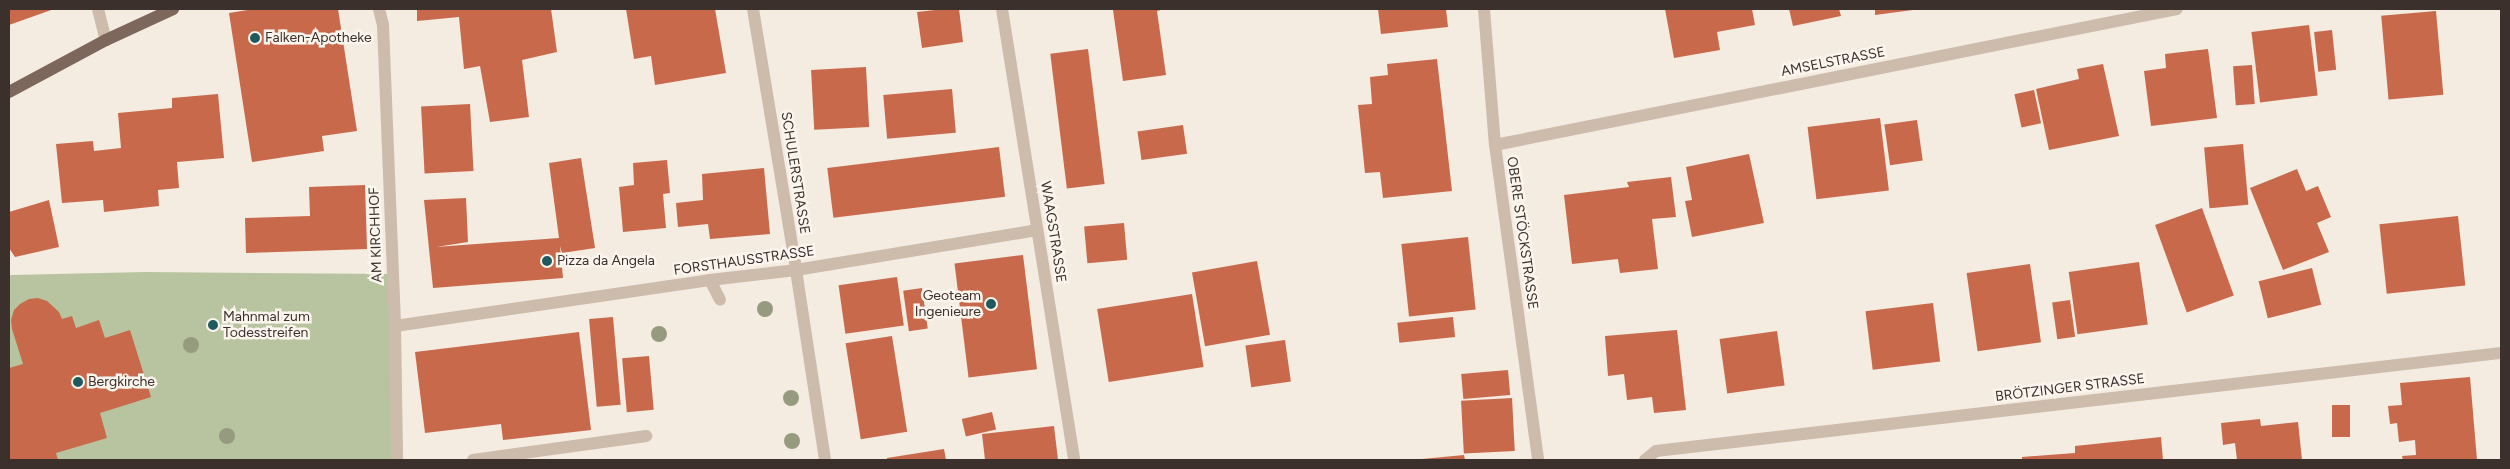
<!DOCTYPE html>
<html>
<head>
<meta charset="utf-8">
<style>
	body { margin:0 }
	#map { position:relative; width:2510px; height:469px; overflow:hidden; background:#f4ebe1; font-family:Figtree,sans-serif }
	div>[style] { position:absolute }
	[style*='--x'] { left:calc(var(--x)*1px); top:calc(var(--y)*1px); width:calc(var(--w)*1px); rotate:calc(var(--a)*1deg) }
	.green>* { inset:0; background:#b8c4a0 }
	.building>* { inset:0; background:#c8694b; transform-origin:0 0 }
	.minor>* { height:12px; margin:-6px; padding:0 6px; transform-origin:6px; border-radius:6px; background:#cdbbac }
	.major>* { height:12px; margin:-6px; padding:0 6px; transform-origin:6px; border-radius:6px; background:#7d675c }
	.trees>* { width:16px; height:16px; margin:-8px; border-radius:50%; background:#969b7f }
	.dots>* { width:14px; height:14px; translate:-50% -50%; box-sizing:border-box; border:2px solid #fbf5ee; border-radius:50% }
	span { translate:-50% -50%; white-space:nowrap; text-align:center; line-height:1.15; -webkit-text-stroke:5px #fbf5ee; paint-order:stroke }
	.poi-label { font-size:14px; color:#3b302b }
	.left { translate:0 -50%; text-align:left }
	.right { translate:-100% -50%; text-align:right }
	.street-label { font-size:14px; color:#3b302b }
	.frame { position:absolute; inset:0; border:10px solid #3b302b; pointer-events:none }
</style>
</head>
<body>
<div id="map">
	<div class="green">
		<div style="clip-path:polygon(146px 272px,392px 274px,397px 460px,9px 460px,9px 277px,11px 275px)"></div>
	</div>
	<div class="building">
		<div style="clip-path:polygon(9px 9px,54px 9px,9px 25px)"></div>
		<div style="clip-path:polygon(254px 9px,338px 9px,357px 131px,322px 136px,324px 151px,252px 162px,229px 13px)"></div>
		<div style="clip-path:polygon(417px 9px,551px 9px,557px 52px,522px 60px,529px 117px,490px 122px,480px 66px,464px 69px,459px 17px,417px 21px)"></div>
		<div style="clip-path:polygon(626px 9px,715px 9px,726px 73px,655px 85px,651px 56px,634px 59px)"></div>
		<div style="clip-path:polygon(944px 9px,959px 9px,963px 42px,922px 48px,917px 12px)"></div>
		<div style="clip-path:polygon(1121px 9px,1164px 9px,1157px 11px,1166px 75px,1123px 81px,1113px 10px)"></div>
		<div style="clip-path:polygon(1378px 9px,1446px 9px,1448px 27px,1381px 34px)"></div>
		<div style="clip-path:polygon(1665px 9px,1752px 9px,1755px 25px,1717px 32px,1720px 50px,1674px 58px)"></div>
		<div style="clip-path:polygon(1789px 9px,1839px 9px,1841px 16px,1793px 26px)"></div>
		<div style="clip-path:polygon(1875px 9px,1913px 9px,1913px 10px,1875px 15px)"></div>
		<div style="left:2436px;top:11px;width:84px;height:55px;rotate:85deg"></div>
		<div style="left:2309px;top:25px;width:71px;height:58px;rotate:83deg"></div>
		<div style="left:2332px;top:30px;width:40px;height:18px;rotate:84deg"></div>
		<div style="left:1088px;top:49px;width:136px;height:38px;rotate:83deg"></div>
		<div style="clip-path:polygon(2208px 49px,2217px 118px,2151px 126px,2144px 71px,2166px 68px,2165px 54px)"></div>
		<div style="clip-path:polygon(1437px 59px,1452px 191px,1383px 198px,1380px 172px,1365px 173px,1358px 105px,1372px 104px,1370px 77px,1388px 75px,1387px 64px)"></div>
		<div style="clip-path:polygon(2103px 64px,2119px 136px,2049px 150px,2036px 89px,2079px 79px,2077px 69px)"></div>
		<div style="left:2252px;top:65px;width:39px;height:19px;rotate:86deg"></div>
		<div style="left:866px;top:67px;width:60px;height:55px;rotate:87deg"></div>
		<div style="left:952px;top:89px;width:44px;height:69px;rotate:85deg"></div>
		<div style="left:2034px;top:90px;width:34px;height:20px;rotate:78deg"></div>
		<div style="clip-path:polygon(218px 94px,224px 158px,177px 162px,179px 188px,158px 190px,159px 206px,104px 212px,103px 200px,62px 203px,56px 144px,93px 141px,94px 151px,121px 148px,118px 113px,172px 108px,172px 98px)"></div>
		<div style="left:470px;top:104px;width:67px;height:49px;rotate:87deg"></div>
		<div style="left:1880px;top:118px;width:73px;height:73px;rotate:83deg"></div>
		<div style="left:1917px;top:120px;width:41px;height:33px;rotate:82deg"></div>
		<div style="left:1183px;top:125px;width:29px;height:46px;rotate:82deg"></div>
		<div style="left:2243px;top:144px;width:61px;height:39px;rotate:85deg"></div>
		<div style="left:999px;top:147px;width:50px;height:173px;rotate:83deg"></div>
		<div style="clip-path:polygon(1749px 154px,1764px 223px,1692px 237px,1685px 201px,1692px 200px,1686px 167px)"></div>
		<div style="clip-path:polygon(581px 158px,595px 248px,562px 253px,560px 246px,563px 278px,433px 288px,424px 200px,466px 198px,468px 242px,436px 247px,559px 238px,549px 163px)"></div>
		<div style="clip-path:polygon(667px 160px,670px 193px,663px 194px,666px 228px,623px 232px,619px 187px,634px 185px,633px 163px)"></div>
		<div style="clip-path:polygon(764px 168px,770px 234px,710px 239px,708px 224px,678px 227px,676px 203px,703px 200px,702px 174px)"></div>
		<div style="clip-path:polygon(2297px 169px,2306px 191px,2318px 186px,2331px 217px,2317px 223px,2329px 252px,2283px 270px,2250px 188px)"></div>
		<div style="clip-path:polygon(1671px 177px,1676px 217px,1652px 219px,1658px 269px,1620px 273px,1618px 259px,1572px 264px,1564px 195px,1629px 187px,1627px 182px)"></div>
		<div style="clip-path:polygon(365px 185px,367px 249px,246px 253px,245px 218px,310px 216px,309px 187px)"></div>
		<div style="clip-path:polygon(49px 200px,59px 247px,15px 257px,9px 248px,9px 212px)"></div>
		<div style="left:2202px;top:208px;width:93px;height:50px;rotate:70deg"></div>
		<div style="left:2458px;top:216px;width:70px;height:79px;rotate:84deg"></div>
		<div style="left:1124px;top:223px;width:37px;height:40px;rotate:85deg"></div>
		<div style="left:1468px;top:237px;width:73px;height:67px;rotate:84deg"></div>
		<div style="left:1023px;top:255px;width:115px;height:69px;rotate:83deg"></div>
		<div style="left:1257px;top:261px;width:75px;height:66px;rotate:80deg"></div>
		<div style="left:2139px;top:262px;width:63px;height:71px;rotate:82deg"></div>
		<div style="left:2030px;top:264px;width:79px;height:64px;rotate:82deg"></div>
		<div style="left:2312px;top:268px;width:38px;height:55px;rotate:76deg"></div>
		<div style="left:897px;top:277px;width:49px;height:59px;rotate:82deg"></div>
		<div style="left:922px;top:288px;width:41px;height:19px;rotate:82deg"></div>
		<div style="left:1192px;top:294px;width:74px;height:96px;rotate:81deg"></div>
		<div style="clip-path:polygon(38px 298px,47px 301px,59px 312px,62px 319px,72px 316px,76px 328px,99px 320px,105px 338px,130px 330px,151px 397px,100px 413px,107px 438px,56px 453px,58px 460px,9px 460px,9px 368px,23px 364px,12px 329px,11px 320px,14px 310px,20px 304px,29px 299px)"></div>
		<div style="left:2070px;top:300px;width:37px;height:18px;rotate:82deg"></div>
		<div style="left:1933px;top:303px;width:59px;height:68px;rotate:83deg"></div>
		<div style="left:613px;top:317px;width:88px;height:24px;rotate:85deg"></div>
		<div style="left:1453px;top:317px;width:20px;height:56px;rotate:84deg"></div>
		<div style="clip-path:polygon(1677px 330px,1686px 410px,1654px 413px,1652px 397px,1627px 400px,1624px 374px,1608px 376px,1605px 336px)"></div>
		<div style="left:1777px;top:331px;width:55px;height:58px;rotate:82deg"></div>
		<div style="clip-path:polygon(579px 332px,591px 430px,503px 440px,501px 424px,425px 433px,415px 352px)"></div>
		<div style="left:892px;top:336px;width:97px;height:47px;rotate:81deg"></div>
		<div style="left:1285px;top:340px;width:42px;height:40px;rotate:82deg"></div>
		<div style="left:649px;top:356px;width:54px;height:27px;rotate:85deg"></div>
		<div style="left:1508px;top:370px;width:25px;height:47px;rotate:85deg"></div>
		<div style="clip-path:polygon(2470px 377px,2477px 460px,2403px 460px,2402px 456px,2416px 455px,2415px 440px,2399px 442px,2397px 423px,2390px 424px,2388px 406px,2402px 405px,2400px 383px)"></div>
		<div style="left:1512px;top:398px;width:53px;height:51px;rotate:87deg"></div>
		<div style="left:2332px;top:405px;width:18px;height:32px"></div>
		<div style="left:992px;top:412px;width:18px;height:31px;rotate:77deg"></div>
		<div style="clip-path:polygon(2260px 419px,2261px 426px,2298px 422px,2302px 460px,2237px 460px,2235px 443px,2223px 445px,2221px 423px)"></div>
		<div style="clip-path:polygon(1054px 426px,1058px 460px,985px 460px,982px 434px)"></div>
		<div style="clip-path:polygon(2161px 437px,2163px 460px,2022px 460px,2022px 457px,2075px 453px,2075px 446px)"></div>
		<div style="clip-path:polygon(944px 449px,946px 460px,887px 460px,887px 458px)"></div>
		<div style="clip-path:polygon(1464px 455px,1465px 460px,1422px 460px,1422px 459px)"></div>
	</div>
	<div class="minor">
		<div style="--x:98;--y:9;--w:32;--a:76"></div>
		<div style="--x:379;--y:9;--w:16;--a:76"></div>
		<div style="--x:383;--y:25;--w:301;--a:87.7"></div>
		<div style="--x:395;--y:326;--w:134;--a:89.1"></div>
		<div style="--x:753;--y:9;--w:265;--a:80.6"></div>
		<div style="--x:796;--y:270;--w:192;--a:81.3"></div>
		<div style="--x:1002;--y:9;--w:457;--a:80.9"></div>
		<div style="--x:1484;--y:9;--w:136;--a:85.4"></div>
		<div style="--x:1495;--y:145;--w:318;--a:82.2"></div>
		<div style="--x:1495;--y:145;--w:695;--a:-11.28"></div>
		<div style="--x:710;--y:280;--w:22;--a:63"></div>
		<div style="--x:395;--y:326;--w:318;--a:-8.3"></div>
		<div style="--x:710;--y:280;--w:87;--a:-6.6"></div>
		<div style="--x:796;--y:270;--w:244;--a:-9.4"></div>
		<div style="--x:473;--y:460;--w:175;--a:-7.9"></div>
		<div style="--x:1645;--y:460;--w:14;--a:-39"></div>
		<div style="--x:1656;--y:451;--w:851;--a:-6.62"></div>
	</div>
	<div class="major">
		<div style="--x:9;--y:92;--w:110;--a:-28.2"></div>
		<div style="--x:106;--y:40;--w:74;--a:-24.8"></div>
	</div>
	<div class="trees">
		<div style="left:765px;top:309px"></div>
		<div style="left:659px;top:334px"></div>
		<div style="left:191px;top:345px"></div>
		<div style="left:791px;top:398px"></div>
		<div style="left:227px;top:436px"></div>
		<div style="left:792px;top:441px"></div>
	</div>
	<div class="dots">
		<div style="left:255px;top:38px;background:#1f5a5e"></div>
		<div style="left:547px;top:261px;background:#1f5a5e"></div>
		<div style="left:991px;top:304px;background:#1f5a5e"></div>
		<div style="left:213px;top:325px;background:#1f5a5e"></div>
		<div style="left:78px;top:382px;background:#1f5a5e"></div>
	</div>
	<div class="poi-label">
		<span class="left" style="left:265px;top:38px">Falken-Apotheke</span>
		<span class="left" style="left:557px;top:261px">Pizza da Angela</span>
		<span class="right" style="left:981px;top:304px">Geoteam<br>Ingenieure</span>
		<span class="left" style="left:223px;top:325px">Mahnmal zum<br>Todesstreifen</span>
		<span class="left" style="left:88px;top:382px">Bergkirche</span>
	</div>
	<div class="street-label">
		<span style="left:1833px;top:62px;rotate:-11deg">AMSELSTRASSE</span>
		<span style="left:795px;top:173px;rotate:81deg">SCHULERSTRASSE</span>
		<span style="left:1053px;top:232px;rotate:81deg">WAAGSTRASSE</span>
		<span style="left:1522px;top:233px;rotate:82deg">OBERE STÖCKSTRASSE</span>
		<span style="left:376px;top:235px;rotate:-92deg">AM KIRCHHOF</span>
		<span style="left:744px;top:261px;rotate:-8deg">FORSTHAUSSTRASSE</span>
		<span style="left:2070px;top:388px;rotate:-7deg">BRÖTZINGER STRASSE</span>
	</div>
	<div class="frame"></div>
</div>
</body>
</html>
